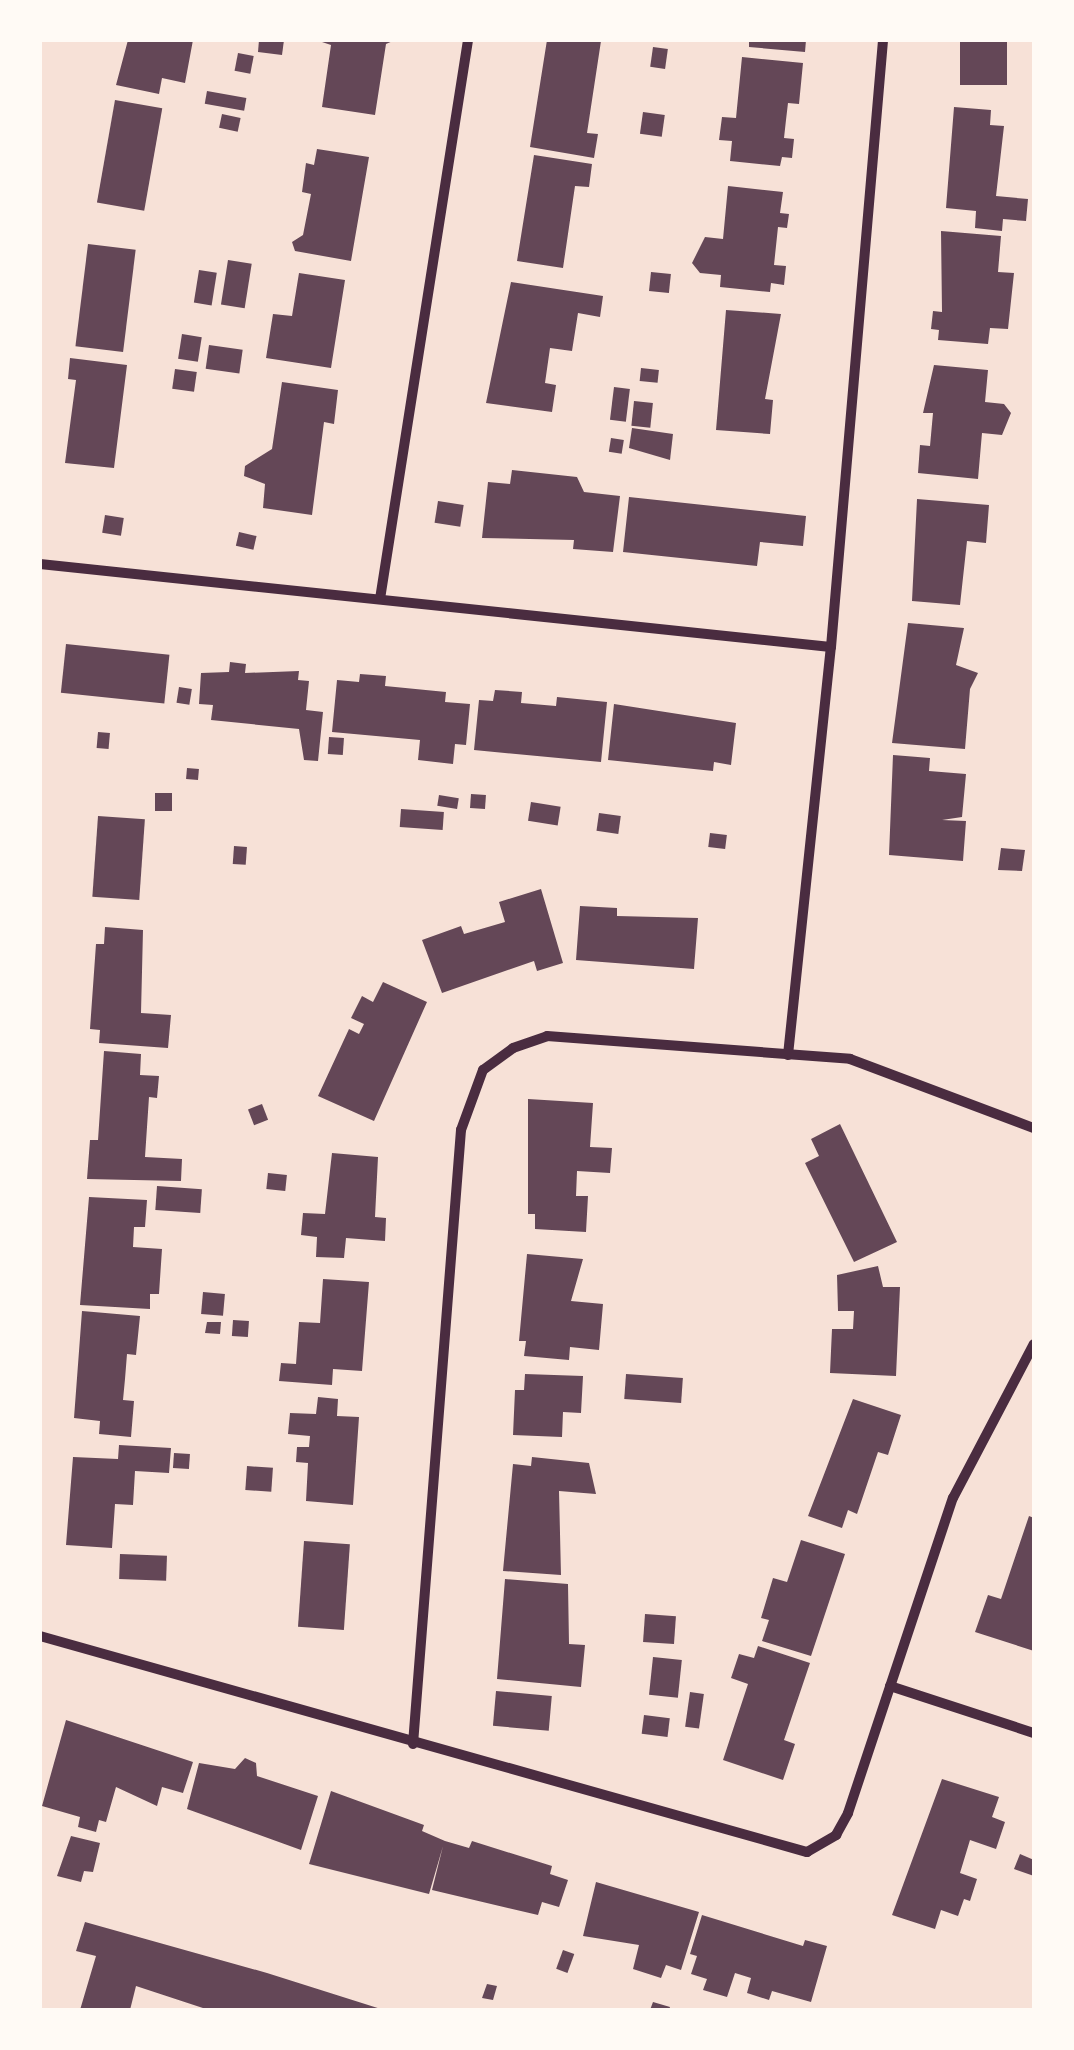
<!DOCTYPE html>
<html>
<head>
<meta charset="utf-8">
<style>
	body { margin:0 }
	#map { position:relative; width:1074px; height:2050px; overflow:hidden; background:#f7e1d7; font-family:Signika,sans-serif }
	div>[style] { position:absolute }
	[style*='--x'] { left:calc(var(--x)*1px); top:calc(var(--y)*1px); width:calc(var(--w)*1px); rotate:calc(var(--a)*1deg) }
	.building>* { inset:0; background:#644757; transform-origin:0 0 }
	.minor>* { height:10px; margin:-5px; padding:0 5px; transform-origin:5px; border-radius:5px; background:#4a2c40 }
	span { translate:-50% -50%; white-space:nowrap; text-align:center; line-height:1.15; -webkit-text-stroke:8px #fffaf5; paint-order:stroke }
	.frame { position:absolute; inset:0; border:42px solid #fffaf5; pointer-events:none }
</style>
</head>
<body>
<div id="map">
	<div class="building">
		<div style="clip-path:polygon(128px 40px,193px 40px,185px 83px,162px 78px,159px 94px,116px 85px)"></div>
		<div style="clip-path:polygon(259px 40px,284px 40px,282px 55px,258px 52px)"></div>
		<div style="clip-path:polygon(395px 40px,386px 44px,375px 115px,322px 107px,331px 45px,316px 40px)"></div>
		<div style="clip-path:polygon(547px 40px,601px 41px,587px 133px,598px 134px,594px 158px,530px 147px)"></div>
		<div style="clip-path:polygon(749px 40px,806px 40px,805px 52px,749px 47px)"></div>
		<div style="left:960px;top:40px;width:47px;height:45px"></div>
		<div style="left:653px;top:47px;width:15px;height:20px;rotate:8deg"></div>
		<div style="left:238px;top:53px;width:16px;height:18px;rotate:11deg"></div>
		<div style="clip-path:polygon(742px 57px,803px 63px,799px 104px,788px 103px,786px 120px,784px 138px,794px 139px,792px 158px,782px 157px,780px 166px,730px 161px,732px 141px,719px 140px,722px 117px,736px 118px)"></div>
		<div style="left:207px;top:91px;width:40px;height:13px;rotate:10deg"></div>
		<div style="left:115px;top:100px;width:48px;height:104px;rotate:10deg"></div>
		<div style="clip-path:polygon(954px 107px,991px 110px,990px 125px,1004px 126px,996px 196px,1028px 199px,1026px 221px,1003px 219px,1002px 231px,975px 228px,976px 211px,946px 208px)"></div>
		<div style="left:643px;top:112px;width:22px;height:22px;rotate:8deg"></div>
		<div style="left:222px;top:114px;width:19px;height:14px;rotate:12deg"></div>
		<div style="clip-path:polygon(317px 149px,369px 157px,351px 261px,295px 251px,292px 242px,303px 235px,311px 194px,302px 192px,306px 163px,314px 165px)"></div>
		<div style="clip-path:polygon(534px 155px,592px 164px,589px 187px,575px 186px,563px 268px,517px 261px)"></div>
		<div style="clip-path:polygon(728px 186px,783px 192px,780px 213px,789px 214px,787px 228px,778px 227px,774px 265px,786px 266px,784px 285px,771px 283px,770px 292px,720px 287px,721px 275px,700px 273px,692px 263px,705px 237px,723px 239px)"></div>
		<div style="clip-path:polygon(941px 231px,1001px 236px,998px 272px,1014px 273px,1008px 329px,990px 328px,988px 344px,938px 340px,939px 330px,931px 329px,933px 311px,942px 312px)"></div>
		<div style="left:88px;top:244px;width:48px;height:103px;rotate:7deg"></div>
		<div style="left:228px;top:260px;width:24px;height:45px;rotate:9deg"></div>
		<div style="left:199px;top:270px;width:18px;height:33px;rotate:9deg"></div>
		<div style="left:651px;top:272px;width:20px;height:19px;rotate:6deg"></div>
		<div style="clip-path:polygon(299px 273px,345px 280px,331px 368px,266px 358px,273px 314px,292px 316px)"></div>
		<div style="clip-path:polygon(511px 282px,603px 296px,600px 317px,578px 313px,572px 351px,550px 348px,545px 383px,556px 385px,552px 412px,486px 403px)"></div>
		<div style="clip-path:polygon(726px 310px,781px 314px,765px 399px,773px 400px,770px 434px,716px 430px)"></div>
		<div style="left:182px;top:334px;width:20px;height:25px;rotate:9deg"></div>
		<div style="left:209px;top:345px;width:34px;height:24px;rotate:8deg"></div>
		<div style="clip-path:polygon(70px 358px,127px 365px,114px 468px,65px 463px,76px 380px,68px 379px)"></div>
		<div style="clip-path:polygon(934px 365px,988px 370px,985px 402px,1004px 404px,1011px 413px,1002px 435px,982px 433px,978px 479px,918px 473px,920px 445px,930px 446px,933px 413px,923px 413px)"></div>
		<div style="left:641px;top:368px;width:18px;height:13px;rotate:6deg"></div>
		<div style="left:175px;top:369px;width:22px;height:20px;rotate:8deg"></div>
		<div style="clip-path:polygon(282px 382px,338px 390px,334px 424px,324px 422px,312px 515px,263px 508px,265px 484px,244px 476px,245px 466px,272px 449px)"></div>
		<div style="left:614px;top:387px;width:16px;height:33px;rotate:7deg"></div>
		<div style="left:634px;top:401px;width:19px;height:25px;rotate:6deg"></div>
		<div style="clip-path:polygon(632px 428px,673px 434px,670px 460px,629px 448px)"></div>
		<div style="left:611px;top:438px;width:13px;height:14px;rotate:9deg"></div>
		<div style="clip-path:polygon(512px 470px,577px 477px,584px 492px,620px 496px,613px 552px,573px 549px,574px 540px,482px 538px,488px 482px,510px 484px)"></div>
		<div style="clip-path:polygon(629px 497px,806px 516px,803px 546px,760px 542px,757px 566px,623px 552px)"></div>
		<div style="clip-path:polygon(917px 499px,989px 505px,986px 543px,967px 541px,960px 605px,912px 601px)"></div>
		<div style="left:438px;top:501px;width:26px;height:22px;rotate:9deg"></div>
		<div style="left:105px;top:515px;width:19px;height:18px;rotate:9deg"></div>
		<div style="left:239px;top:532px;width:18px;height:14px;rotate:13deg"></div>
		<div style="clip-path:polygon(908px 623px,964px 628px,956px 665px,978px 673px,970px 689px,965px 749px,892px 743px)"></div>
		<div style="left:66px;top:644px;width:104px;height:49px;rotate:6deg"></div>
		<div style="clip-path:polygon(230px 662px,246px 664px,245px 673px,299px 671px,298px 680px,309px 681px,306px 710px,323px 712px,318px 761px,304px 760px,299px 729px,211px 720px,213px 705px,199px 704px,201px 673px,229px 672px)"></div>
		<div style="clip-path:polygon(360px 674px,386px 676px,385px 686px,446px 692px,445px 702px,470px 704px,466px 745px,455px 744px,453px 764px,418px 760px,420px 740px,332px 732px,337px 680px,359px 682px)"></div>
		<div style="left:179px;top:687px;width:13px;height:16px;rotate:9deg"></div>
		<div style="clip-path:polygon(495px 690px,522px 692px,521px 703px,556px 706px,557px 697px,607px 702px,601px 762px,474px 750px,479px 700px,493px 701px)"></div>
		<div style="clip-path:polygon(614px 704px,736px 723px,731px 765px,714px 762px,713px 771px,608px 760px)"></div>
		<div style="left:98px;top:732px;width:12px;height:16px;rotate:5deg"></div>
		<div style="left:329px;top:737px;width:15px;height:17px;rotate:4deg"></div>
		<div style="clip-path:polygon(893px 755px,930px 758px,929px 771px,966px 774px,962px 817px,942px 820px,966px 821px,963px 861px,889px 855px)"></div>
		<div style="left:187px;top:768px;width:12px;height:11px;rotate:5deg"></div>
		<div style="left:155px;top:793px;width:17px;height:18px"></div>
		<div style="left:471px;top:794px;width:15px;height:14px;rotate:4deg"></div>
		<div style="left:439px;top:795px;width:20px;height:11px;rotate:9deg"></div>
		<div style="left:531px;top:802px;width:30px;height:19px;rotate:9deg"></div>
		<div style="left:401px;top:809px;width:43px;height:18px;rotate:4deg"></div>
		<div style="left:599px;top:813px;width:22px;height:18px;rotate:8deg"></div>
		<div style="left:98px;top:816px;width:47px;height:81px;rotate:4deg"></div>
		<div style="left:710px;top:833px;width:17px;height:14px;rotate:7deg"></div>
		<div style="left:234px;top:846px;width:13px;height:18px;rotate:4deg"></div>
		<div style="clip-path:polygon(1001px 848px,1025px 850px,1022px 871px,998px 870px)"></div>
		<div style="clip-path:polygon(541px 889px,563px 963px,537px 971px,534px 961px,442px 993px,422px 940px,461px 926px,464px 934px,505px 922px,499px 902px)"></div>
		<div style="clip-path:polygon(580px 906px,617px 908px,617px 916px,698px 918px,694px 969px,576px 960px)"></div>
		<div style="clip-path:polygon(105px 927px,143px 930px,141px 1013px,171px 1015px,168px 1048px,99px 1043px,100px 1030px,90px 1029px,96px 944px,104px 944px)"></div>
		<div style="clip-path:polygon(383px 982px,427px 1002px,374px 1121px,318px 1096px,349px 1029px,359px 1034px,364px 1024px,351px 1018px,362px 996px,373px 1002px)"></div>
		<div style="clip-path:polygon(104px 1051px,141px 1054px,140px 1075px,159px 1076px,157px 1098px,149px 1097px,145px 1157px,182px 1159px,181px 1181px,87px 1179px,90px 1140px,98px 1140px)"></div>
		<div style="clip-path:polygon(528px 1099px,593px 1103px,590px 1147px,612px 1148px,610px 1173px,577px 1171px,576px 1196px,588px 1196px,586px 1232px,535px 1229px,535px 1214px,528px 1214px)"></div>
		<div style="left:262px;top:1104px;width:17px;height:15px;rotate:69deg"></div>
		<div style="clip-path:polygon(840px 1124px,897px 1242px,854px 1262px,805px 1163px,819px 1156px,811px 1139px)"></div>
		<div style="clip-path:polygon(332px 1153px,378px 1157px,375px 1217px,386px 1218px,385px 1241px,346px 1238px,344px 1258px,316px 1257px,317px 1237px,301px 1235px,303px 1213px,325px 1214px)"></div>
		<div style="left:268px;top:1173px;width:19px;height:16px;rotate:6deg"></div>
		<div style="left:157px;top:1186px;width:45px;height:24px;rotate:4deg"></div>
		<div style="clip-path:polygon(89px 1197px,147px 1200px,145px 1227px,134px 1227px,133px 1247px,162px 1249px,159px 1294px,150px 1294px,150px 1309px,80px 1305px)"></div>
		<div style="clip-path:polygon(527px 1254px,583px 1259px,571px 1301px,603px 1304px,599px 1350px,570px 1347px,569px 1360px,524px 1356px,526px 1341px,519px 1341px)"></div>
		<div style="clip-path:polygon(878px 1266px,883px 1287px,900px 1287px,896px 1376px,830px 1373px,832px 1329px,853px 1329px,854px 1311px,838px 1311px,837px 1275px)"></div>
		<div style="clip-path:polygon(323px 1279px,369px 1282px,362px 1371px,333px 1369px,332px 1385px,279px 1381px,281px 1363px,296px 1364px,299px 1322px,320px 1323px)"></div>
		<div style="left:203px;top:1292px;width:22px;height:22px;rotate:5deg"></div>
		<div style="clip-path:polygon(82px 1311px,140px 1316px,136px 1355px,127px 1354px,125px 1379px,123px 1400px,134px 1401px,131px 1437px,99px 1434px,100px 1421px,74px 1418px)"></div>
		<div style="left:233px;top:1320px;width:16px;height:16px;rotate:4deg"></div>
		<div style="clip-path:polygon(207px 1322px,221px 1322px,220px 1334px,205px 1333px)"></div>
		<div style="clip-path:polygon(525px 1374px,583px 1376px,581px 1413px,563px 1412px,562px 1437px,513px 1435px,515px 1390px,524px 1390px)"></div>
		<div style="left:626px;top:1374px;width:57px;height:25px;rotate:4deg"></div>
		<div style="clip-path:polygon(318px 1397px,338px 1399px,337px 1416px,359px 1417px,353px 1505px,306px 1501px,308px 1463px,296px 1462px,297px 1447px,309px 1447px,310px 1436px,288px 1434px,290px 1413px,316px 1414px)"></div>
		<div style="clip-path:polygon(853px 1399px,901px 1415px,888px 1455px,878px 1452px,857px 1514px,848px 1510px,842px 1528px,808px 1516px)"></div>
		<div style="clip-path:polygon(119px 1445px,171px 1448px,169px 1473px,135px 1471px,133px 1505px,115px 1504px,112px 1548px,66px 1545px,73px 1457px,118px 1459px)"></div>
		<div style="left:174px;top:1453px;width:16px;height:15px;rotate:4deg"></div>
		<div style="clip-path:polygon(532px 1457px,589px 1463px,596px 1494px,559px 1491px,561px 1575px,503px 1571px,513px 1464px,531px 1466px)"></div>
		<div style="left:247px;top:1466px;width:26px;height:24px;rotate:4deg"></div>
		<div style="clip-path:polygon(1029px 1516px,1034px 1518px,1034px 1651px,975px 1632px,988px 1595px,1001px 1599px)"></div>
		<div style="clip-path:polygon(801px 1540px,845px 1554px,811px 1656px,762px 1641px,769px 1620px,761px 1618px,773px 1578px,787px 1582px)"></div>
		<div style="left:304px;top:1541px;width:46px;height:86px;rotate:4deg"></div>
		<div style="left:120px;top:1554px;width:47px;height:25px;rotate:2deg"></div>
		<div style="clip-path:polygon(505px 1579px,568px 1584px,569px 1644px,585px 1645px,581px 1687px,497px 1679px)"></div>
		<div style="left:645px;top:1614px;width:31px;height:28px;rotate:4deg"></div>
		<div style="clip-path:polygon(758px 1646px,810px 1663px,784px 1740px,795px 1744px,783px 1780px,723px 1760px,748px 1684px,731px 1678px,739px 1654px,754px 1658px)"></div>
		<div style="left:653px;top:1657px;width:29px;height:38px;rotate:6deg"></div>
		<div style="left:496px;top:1691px;width:56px;height:35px;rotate:5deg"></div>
		<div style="left:690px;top:1692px;width:14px;height:35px;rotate:8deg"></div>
		<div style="left:644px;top:1715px;width:26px;height:19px;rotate:7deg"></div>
		<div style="clip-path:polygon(66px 1720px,193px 1762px,183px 1793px,162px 1787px,157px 1806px,116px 1787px,106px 1822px,99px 1820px,96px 1832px,78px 1827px,80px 1817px,42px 1806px)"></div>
		<div style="clip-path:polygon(245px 1758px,256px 1763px,257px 1776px,318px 1796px,301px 1850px,187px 1809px,199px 1763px,235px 1769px)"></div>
		<div style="clip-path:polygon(942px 1779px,999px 1797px,992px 1817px,1005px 1822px,996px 1849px,970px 1840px,960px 1873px,977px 1879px,970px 1901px,964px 1899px,958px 1916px,941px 1910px,935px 1929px,892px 1915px)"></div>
		<div style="clip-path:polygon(331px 1791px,424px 1825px,422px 1831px,445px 1841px,469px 1848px,472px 1841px,552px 1866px,550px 1874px,568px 1880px,559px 1907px,542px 1902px,538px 1915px,432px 1890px,443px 1846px,429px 1894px,309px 1864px)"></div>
		<div style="clip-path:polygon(71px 1836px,100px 1843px,93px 1872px,84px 1871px,81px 1882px,57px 1876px)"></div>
		<div style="clip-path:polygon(1020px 1854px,1034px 1860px,1034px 1876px,1014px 1869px)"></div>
		<div style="clip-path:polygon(596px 1882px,699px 1912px,681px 1970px,666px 1965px,661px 1978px,633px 1969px,639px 1945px,583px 1936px)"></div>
		<div style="clip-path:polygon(702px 1915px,803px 1946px,805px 1940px,827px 1946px,811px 2002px,772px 1991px,769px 2000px,747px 1993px,751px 1978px,735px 1973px,727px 1997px,703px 1990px,707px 1979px,691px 1974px,697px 1956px,690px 1954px)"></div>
		<div style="clip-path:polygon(85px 1922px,267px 1973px,384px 2010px,209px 2010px,136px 1986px,130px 2010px,80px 2010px,96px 1956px,76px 1951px)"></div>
		<div style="left:563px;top:1950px;width:12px;height:20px;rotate:20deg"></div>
		<div style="clip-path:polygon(487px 1984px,497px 1986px,493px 2000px,482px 1998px)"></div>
		<div style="clip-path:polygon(653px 2002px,670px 2007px,669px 2010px,650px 2010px)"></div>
	</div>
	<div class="minor">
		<div style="--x:40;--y:564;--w:795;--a:5.99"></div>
		<div style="--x:380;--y:599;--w:566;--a:-81.05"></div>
		<div style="--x:788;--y:1055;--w:410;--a:-84"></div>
		<div style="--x:831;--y:647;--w:609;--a:-85.1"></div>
		<div style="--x:40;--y:1636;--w:797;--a:15.73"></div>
		<div style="--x:807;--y:1852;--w:34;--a:-30"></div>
		<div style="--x:836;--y:1835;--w:25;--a:-61"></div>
		<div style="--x:848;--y:1813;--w:332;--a:-71.6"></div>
		<div style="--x:953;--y:1498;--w:174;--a:-62.3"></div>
		<div style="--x:890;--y:1686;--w:151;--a:18.1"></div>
		<div style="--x:413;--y:1744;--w:616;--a:-85.53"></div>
		<div style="--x:461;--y:1130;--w:64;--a:-69.9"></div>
		<div style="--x:483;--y:1070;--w:37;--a:-36"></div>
		<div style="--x:513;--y:1048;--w:36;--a:-19"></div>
		<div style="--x:547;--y:1036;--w:304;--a:4.3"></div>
		<div style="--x:850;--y:1059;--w:197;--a:20.6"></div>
	</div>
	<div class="frame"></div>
</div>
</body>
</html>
